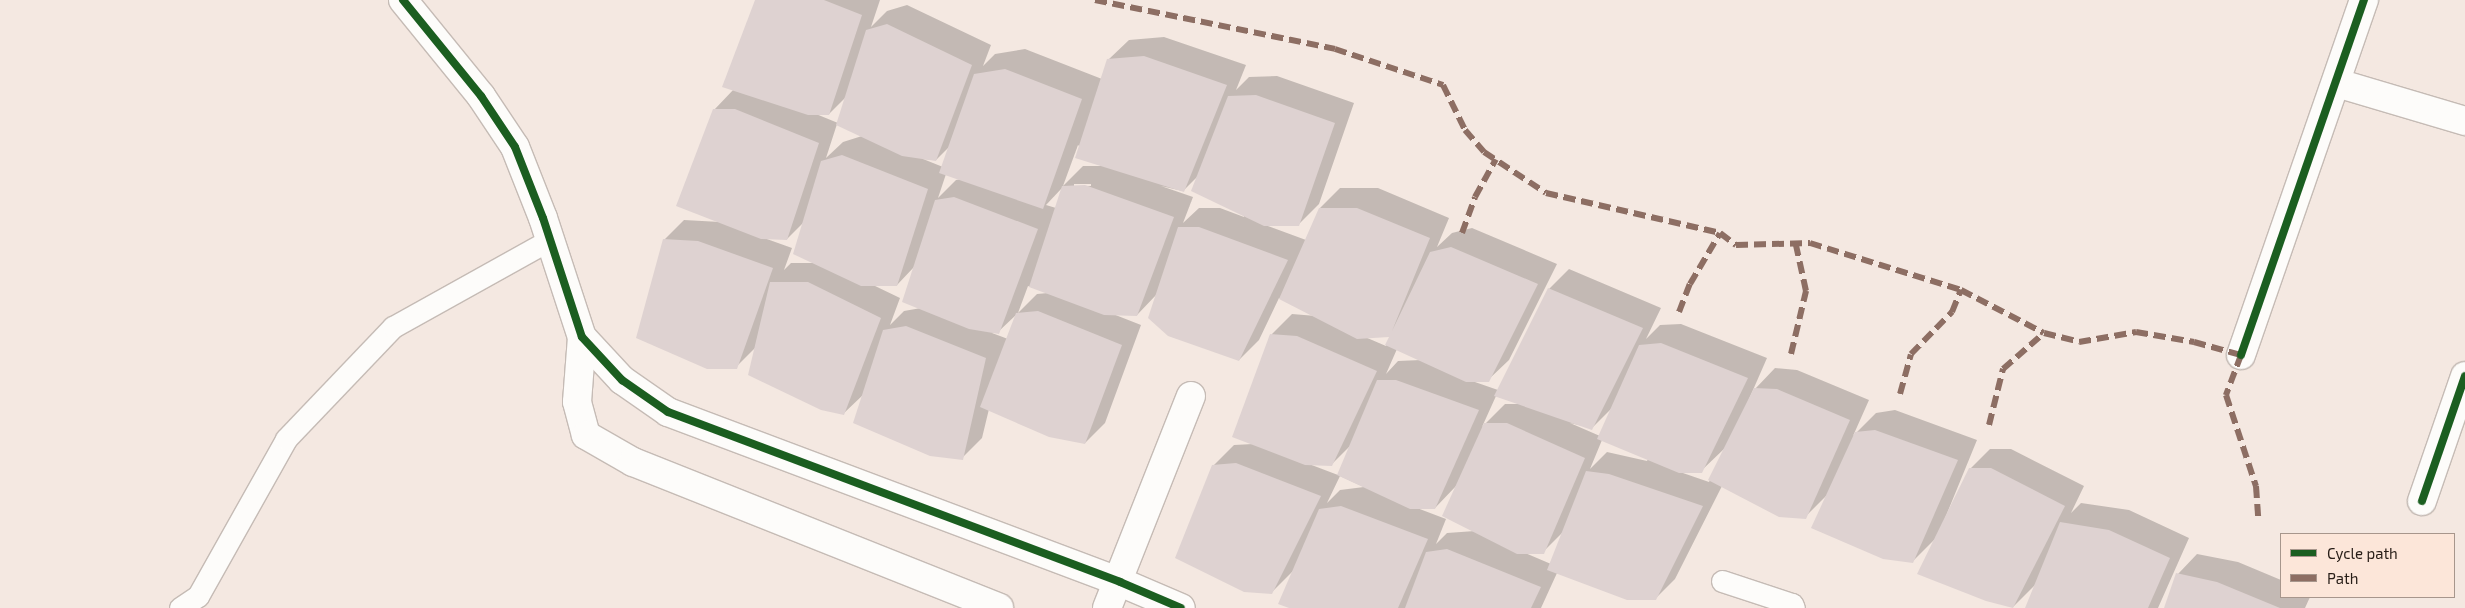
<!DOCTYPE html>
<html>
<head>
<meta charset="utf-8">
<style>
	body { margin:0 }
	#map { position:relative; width:2465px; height:608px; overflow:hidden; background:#f4e8e1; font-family:"Exo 2",sans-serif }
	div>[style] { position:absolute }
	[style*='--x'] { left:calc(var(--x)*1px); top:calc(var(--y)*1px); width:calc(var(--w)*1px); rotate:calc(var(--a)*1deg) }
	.shadow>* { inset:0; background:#0003 }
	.building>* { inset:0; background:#ded2d1 }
	.roads { filter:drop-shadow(1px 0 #c5bbb5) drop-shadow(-1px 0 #c5bbb5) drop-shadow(0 1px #c5bbb5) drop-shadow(0 -1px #c5bbb5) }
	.service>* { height:21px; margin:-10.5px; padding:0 10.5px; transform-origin:10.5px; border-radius:10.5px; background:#fdfcfa }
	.minor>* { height:28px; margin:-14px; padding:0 14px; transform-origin:14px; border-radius:14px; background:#fdfcfa }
	.quiet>* { height:6px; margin-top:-3px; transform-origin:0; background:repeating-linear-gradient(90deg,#8d6e63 0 12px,transparent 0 18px) }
	.cycleway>* { height:8px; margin:-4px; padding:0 4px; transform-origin:4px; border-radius:4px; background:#1b5e20 }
	span { translate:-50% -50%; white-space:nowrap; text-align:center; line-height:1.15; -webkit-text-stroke:5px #fce6d9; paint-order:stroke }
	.legend { position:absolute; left:2280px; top:533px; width:175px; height:65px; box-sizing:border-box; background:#fce6d9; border:1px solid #a7968c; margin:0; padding:6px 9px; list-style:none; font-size:15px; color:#281e18 }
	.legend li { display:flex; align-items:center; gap:10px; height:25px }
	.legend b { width:25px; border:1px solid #a7968c }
</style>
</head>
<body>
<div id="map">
	<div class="shadow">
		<div style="clip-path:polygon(evenodd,756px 0,880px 0,871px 27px,887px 11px,907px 5px,991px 45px,983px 66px,995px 54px,1025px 49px,1102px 79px,1108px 60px,1129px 40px,1164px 37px,1246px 65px,1236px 90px,1249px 77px,1277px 76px,1354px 103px,1319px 204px,1299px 224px,1265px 225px,1306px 240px,1320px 208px,1340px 188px,1378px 188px,1449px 218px,1437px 247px,1452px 233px,1472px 228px,1557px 264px,1509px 360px,1488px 380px,1472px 381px,1498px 390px,1549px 289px,1569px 269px,1661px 308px,1646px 339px,1660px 325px,1681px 324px,1767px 358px,1746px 406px,1755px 389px,1775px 368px,1797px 370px,1869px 400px,1853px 436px,1876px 413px,1895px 410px,1977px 440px,1941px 528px,1970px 469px,1990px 449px,2011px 449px,2084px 486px,2071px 513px,2081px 503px,2129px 510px,2189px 538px,2158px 608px,2026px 608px,2036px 584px,2013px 607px,1935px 539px,1912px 562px,1826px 496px,1805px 517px,1722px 486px,1675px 579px,1655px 599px,1557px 573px,1541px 608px,1292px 608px,1293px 571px,1271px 593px,1214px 465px,1234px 445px,1253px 444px,1272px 334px,1292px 314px,1316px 316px,1279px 298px,1259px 340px,1239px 360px,1157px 294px,1137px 315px,1113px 314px,1141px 325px,1105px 423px,1085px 443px,989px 409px,982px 438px,962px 458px,864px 394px,843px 414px,755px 348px,736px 367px,664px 240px,684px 220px,720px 222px,714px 110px,734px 89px,756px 0,846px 97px,838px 123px,816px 114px,829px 114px,846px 97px,756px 0,837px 124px,862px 136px,843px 142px,826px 158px,837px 124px,756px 0,951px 145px,943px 167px,923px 159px,936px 160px,951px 145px,756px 0,1078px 145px,1101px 166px,1083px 166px,1063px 186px,1078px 145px,756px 0,946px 174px,962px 179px,956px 180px,938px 198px,946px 174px,756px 0,1198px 176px,1244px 215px,1244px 217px,1220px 208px,1199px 208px,1183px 223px,1193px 197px,1161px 186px,1183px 191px,1198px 176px,756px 0,1074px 184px,1091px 184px,1091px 186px,1074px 187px,1074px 184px,756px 0,1062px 188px,1056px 208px,1046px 205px,1062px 188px,756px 0,805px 221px,815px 263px,791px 263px,784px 270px,792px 248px,764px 238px,787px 239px,805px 221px,756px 0,914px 267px,921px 308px,904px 311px,890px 325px,900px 298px,873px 285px,897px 285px,914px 267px,756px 0,1028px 286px,1048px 293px,1037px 294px,1018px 313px,1028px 286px,756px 0,1017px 314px,1008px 339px,992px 333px,998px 332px,1017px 314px,756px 0,1391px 336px,1386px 346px,1365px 337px,1391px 336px,756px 0,1397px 349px,1421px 360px,1398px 361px,1386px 374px,1397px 349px,756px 0,1496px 396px,1520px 404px,1505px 404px,1482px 427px,1496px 396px,756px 0,1612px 408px,1600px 436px,1570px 423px,1592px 428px,1612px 408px,756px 0,1602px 440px,1648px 459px,1647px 461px,1607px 452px,1590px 469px,1602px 440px,756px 0,1351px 445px,1338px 475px,1309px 464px,1331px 465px,1351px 445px,756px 0,1725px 448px,1709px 482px,1680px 472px,1701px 471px,1725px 448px,756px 0,1340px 476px,1364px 487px,1340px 490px,1327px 503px,1340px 476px,756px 0,1457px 485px,1475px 531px,1447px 533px,1436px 544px,1446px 519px,1417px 508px,1435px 508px,1457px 485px,756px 0,1563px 532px,1551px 564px,1523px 552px,1543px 552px,1563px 532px)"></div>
		<div style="clip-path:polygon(2197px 554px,2238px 562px,2281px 580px,2281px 597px,2310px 597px,2305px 608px,2166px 608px,2178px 574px)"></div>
	</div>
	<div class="building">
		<div style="clip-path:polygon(755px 0,824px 0,862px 15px,829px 115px,808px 115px,722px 87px)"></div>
		<div style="clip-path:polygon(887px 24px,972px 65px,936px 161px,902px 156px,836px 125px,866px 30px)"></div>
		<div style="clip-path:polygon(1144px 56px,1227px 85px,1184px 192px,1075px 158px,1107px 59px)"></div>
		<div style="clip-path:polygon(1005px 69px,1082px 99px,1043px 209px,939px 173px,974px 74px)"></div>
		<div style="clip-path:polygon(1256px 95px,1335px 123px,1299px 226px,1264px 226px,1191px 191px,1228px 96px)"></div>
		<div style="clip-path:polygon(713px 109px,735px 109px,819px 143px,787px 240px,761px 239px,676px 206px)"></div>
		<div style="clip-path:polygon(842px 155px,928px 189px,897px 286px,861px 286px,793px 254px,821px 161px)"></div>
		<div style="clip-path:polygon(1085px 185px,1174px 217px,1137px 316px,1104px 315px,1029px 287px,1062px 186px)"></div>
		<div style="clip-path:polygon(954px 197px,1038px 229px,999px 334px,969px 329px,902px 302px,935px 200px)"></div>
		<div style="clip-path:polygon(1319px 208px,1357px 208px,1430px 238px,1392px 331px,1430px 252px,1451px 247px,1538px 284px,1489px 382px,1466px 382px,1385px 345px,1389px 337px,1357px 339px,1279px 299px)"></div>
		<div style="clip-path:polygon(1178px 227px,1199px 227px,1288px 260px,1239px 361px,1168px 336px,1148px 318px)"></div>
		<div style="clip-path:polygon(663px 239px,698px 241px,773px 268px,737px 369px,707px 369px,636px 338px)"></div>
		<div style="clip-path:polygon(770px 282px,808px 282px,881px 318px,844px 415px,821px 410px,748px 375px)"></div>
		<div style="clip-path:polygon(1548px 288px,1643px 328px,1592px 430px,1494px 396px)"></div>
		<div style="clip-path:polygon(1038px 311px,1122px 345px,1085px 444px,1049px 437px,980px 407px,1016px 313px)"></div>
		<div style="clip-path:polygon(906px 326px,986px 358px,963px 460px,930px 456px,853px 423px,883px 330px)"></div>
		<div style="clip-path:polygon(1270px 334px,1297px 336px,1377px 371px,1332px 466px,1305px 465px,1232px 437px)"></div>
		<div style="clip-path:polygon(1661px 343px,1748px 378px,1702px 473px,1679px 473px,1597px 439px,1639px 345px)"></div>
		<div style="clip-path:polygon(1377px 380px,1396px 380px,1479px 410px,1435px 509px,1410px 509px,1337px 475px)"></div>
		<div style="clip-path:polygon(1754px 388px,1777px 389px,1850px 420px,1806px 519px,1779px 517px,1708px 480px)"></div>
		<div style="clip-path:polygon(1484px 423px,1507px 423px,1585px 458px,1544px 554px,1517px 554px,1442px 516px)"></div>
		<div style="clip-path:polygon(1875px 430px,1958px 460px,1913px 563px,1883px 559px,1811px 528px,1855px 432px)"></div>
		<div style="clip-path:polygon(1236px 463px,1321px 496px,1272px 594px,1244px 592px,1175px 558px,1212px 465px)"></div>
		<div style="clip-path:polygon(1969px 468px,1991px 468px,2065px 506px,2013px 608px,1986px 601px,1917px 574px)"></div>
		<div style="clip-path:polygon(1586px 471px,1609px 474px,1703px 506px,1656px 600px,1627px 600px,1547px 570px)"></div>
		<div style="clip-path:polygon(1341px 506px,1428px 539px,1398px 608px,1289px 608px,1278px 604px,1319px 509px)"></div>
		<div style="clip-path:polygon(2060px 522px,2109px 530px,2170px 558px,2148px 608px,2025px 608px)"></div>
		<div style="clip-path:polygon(1447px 549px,1541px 587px,1531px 608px,1405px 608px,1426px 552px)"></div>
		<div style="clip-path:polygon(2176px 573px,2217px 582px,2280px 608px,2164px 608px)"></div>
	</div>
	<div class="roads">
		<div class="service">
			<div style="--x:1722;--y:581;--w:74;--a:18.2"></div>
			<div style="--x:1792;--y:604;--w:4;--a:63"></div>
			<div style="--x:180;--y:608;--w:22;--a:-34"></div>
			<div style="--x:198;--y:596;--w:180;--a:-60.7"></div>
			<div style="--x:286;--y:439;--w:155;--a:-46.3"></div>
			<div style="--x:393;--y:327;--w:179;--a:-29.1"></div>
		</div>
		<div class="minor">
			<div style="--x:403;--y:0;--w:124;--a:50.9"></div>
			<div style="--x:481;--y:96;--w:61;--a:56.3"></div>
			<div style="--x:515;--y:147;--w:76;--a:68.5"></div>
			<div style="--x:543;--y:218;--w:125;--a:71.9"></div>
			<div style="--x:582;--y:337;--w:59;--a:47.1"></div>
			<div style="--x:622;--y:380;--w:56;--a:34.8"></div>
			<div style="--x:668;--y:412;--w:483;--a:20.6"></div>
			<div style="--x:1120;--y:582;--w:66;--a:23.1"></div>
			<div style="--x:2337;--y:83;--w:134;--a:16.5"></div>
			<div style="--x:582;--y:337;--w:65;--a:94.4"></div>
			<div style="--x:577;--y:402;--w:34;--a:75"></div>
			<div style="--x:586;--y:435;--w:54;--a:29.9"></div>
			<div style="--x:633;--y:462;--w:394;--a:21.7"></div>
			<div style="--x:2241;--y:355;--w:376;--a:-70.9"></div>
			<div style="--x:2422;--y:501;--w:132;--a:-71"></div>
			<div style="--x:1107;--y:608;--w:228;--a:-68.4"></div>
		</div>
	</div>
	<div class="quiet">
		<div style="--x:1095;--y:0;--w:245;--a:11.5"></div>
		<div style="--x:1335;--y:49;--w:114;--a:18.4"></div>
		<div style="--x:1443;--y:85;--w:50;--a:63.9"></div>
		<div style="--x:1465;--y:130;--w:29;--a:49"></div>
		<div style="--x:1484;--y:152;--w:74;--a:33.5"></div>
		<div style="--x:1546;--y:193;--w:179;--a:12.9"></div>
		<div style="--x:1720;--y:233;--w:20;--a:37"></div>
		<div style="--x:1736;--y:245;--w:74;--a:-1.5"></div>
		<div style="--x:1810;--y:243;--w:158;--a:17.3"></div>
		<div style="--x:1961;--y:290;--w:93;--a:27.4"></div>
		<div style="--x:2044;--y:333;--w:36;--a:14"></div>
		<div style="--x:2079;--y:342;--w:58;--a:-10"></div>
		<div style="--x:2136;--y:332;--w:59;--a:9.8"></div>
		<div style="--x:2194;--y:342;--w:49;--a:15.5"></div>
		<div style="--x:2241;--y:355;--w:43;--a:110.6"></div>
		<div style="--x:2226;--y:395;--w:96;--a:71.8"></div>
		<div style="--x:2256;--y:486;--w:31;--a:86"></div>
		<div style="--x:1462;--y:233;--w:38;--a:-70"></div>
		<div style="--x:1475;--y:197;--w:43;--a:-61.1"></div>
		<div style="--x:1679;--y:312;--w:30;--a:-69"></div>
		<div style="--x:1690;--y:284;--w:59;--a:-59.5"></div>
		<div style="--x:1791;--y:354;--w:65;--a:-76.6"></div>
		<div style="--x:1806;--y:291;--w:47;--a:-102.3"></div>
		<div style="--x:1900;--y:394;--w:41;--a:-74.6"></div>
		<div style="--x:1911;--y:354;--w:59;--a:-45.7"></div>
		<div style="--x:1952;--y:312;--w:24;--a:-68"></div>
		<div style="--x:1989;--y:425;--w:58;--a:-76"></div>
		<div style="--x:2003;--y:369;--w:55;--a:-41.3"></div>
	</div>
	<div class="cycleway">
		<div style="--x:403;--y:0;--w:124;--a:50.9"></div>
		<div style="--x:481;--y:96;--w:61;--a:56.3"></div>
		<div style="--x:515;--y:147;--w:76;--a:68.5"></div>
		<div style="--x:543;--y:218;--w:125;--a:71.9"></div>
		<div style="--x:582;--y:337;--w:59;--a:47.1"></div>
		<div style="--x:622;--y:380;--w:56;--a:34.8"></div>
		<div style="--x:668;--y:412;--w:483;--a:20.6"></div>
		<div style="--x:1120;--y:582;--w:66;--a:23.1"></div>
		<div style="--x:2241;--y:355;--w:376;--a:-70.9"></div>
		<div style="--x:2422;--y:501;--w:132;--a:-71"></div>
	</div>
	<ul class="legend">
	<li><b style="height:6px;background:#1b5e20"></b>Cycle path</li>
	<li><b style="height:6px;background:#8d6e63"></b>Path</li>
	</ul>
</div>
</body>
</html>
